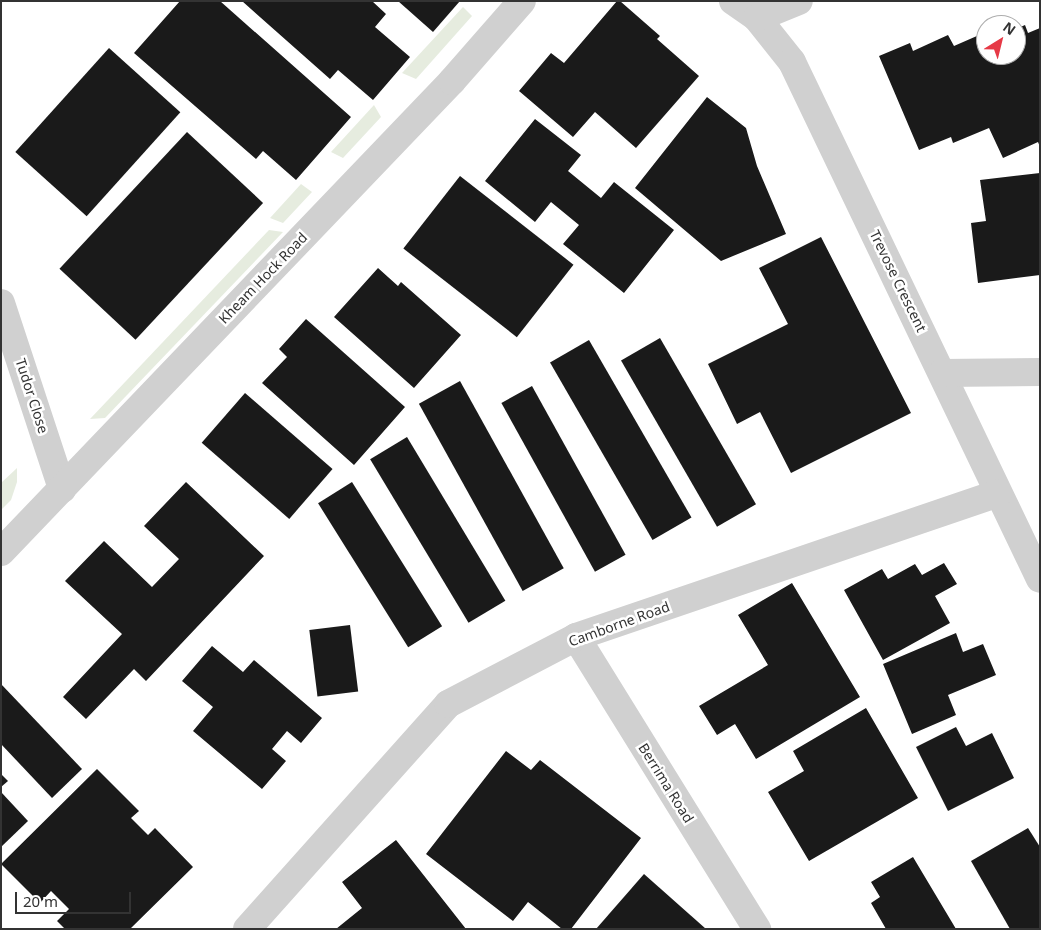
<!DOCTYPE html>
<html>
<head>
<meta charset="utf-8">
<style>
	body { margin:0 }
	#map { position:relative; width:1041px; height:930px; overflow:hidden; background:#fff; font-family:"Noto Sans",sans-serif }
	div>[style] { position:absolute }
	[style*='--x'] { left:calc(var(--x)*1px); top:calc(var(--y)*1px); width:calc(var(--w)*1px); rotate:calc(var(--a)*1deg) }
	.green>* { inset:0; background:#e6ecdf }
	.building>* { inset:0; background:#1a1a1a; transform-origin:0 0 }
	.street>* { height:28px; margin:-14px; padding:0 14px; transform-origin:14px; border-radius:14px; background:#d0d0d0 }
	span { translate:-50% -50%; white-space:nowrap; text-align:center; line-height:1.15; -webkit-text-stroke:5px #fff; paint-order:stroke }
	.street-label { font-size:14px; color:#333 }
	.frame { position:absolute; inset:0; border:2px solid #333; pointer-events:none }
	.north { position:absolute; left:976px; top:15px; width:50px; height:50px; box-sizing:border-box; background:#fff; border:1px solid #adadad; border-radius:50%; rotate:36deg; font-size:14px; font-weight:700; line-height:20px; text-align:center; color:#333 }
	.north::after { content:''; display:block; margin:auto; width:18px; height:22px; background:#e63946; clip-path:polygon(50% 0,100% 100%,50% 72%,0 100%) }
	.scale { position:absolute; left:15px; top:892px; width:116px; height:22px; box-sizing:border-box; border:2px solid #333; border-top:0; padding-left:6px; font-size:15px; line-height:18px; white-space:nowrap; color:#333; -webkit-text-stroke:4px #fff; paint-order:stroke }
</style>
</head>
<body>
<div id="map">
	<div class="green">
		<div style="clip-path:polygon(463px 7px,472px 16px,416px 79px,402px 73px)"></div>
		<div style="clip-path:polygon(374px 105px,381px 117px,343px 158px,331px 152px)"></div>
		<div style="clip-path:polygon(301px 184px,312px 192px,283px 223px,270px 218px)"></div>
		<div style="clip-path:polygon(269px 230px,283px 232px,105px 418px,90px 419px)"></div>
		<div style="clip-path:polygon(17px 468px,17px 482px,11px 500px,1px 510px,1px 483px)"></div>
	</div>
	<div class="building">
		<div style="clip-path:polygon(180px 1px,220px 1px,351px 117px,296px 180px,263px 151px,256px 159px,134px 53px)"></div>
		<div style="clip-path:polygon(242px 1px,372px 1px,386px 14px,375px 27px,410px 57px,373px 100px,338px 70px,330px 79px)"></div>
		<div style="clip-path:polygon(398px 1px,460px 1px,433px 32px)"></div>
		<div style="clip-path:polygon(617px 1px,620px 1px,660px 36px,657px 39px,699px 76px,636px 148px,595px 112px,573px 137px,519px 91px,551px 53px,564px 63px)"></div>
		<div style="clip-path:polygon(1025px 25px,1028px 33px,1040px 28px,1040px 147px,1038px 142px,1003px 158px,989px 128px,953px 143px,951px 137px,919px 150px,879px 56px,910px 43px,913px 51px,948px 35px,954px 46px,986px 32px,986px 55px,1016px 55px,1016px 29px)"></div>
		<div style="left:109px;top:48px;width:96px;height:140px;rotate:42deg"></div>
		<div style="clip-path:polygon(707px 97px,746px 128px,757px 166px,786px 234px,721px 261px,635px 188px)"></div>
		<div style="clip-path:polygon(535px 119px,581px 155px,568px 171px,601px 198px,614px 182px,674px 230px,624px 293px,563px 244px,579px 225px,551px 202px,535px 222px,485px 181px)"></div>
		<div style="left:187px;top:132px;width:104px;height:187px;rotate:43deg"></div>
		<div style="clip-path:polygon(1040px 173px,1040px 275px,978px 283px,971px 223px,986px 221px,980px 180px)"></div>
		<div style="left:460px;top:176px;width:144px;height:92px;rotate:38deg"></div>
		<div style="clip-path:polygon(821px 237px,911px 413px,791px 473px,760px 412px,737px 424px,708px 364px,788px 324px,759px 268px)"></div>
		<div style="clip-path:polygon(378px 268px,398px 286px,401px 282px,461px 335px,414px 388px,334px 317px)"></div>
		<div style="clip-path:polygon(306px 319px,405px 407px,354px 465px,262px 383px,287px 357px,279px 349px)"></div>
		<div style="left:660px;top:338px;width:192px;height:45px;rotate:60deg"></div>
		<div style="left:589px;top:340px;width:205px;height:45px;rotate:60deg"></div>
		<div style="left:460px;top:381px;width:214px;height:47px;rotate:61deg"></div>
		<div style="left:532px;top:386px;width:193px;height:35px;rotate:61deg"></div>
		<div style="left:245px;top:393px;width:116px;height:66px;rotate:41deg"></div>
		<div style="left:407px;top:437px;width:191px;height:43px;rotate:59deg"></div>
		<div style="clip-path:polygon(186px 482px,264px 556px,146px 681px,134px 669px,86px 719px,63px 697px,122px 634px,65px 581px,104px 541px,152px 587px,179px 559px,144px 526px)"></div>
		<div style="left:352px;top:482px;width:170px;height:40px;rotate:58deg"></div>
		<div style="clip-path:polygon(944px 563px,957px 584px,935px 596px,950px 623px,883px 660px,844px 590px,882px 569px,888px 579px,915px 564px,922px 575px)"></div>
		<div style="clip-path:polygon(792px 583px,860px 697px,756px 759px,735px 724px,717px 735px,699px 706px,768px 665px,738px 615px)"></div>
		<div style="left:350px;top:625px;width:67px;height:41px;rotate:83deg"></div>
		<div style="clip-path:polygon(956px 633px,963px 652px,983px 644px,996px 675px,948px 695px,956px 715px,912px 734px,883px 664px)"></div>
		<div style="clip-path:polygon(212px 646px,243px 672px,254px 660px,322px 718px,301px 743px,287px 731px,272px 749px,286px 761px,262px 789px,193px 731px,213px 707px,182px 681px)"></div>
		<div style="clip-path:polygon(1px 684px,82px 769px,52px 798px,1px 744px)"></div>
		<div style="clip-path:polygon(866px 708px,918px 798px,809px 861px,768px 792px,804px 771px,793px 751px)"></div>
		<div style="clip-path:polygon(956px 727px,966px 746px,992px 733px,1014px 778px,948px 811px,916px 747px)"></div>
		<div style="clip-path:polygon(506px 751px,531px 770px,540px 760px,641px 838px,571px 929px,562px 929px,528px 902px,513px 921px,426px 854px)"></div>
		<div style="clip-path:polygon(97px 769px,139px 811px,131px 818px,148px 835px,155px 828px,193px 867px,130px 929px,65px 929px,57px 921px,69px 909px,51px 891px,40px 903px,1px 864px)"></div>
		<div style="clip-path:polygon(1px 774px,8px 781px,1px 787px)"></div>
		<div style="clip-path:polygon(1px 792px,28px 821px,1px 847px)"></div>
		<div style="clip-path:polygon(1028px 828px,1040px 847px,1040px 929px,1010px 929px,971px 861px)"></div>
		<div style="clip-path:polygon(396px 840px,466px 929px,336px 929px,362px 908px,342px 882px)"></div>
		<div style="clip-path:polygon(913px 857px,956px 929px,886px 929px,871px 903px,880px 897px,871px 882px)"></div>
		<div style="clip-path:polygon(644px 874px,706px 929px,596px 929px)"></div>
	</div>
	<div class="street">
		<div style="--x:733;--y:1;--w:29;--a:35"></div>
		<div style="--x:757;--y:18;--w:56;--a:51.5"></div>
		<div style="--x:792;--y:62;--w:573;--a:64.37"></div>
		<div style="--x:757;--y:18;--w:45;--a:-22"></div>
		<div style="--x:1;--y:303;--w:196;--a:71.8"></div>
		<div style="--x:942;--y:373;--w:98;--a:-0.6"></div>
		<div style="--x:1;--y:552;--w:652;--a:-46.24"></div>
		<div style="--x:452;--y:81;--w:106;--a:-48.8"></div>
		<div style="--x:576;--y:637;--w:344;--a:58.2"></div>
		<div style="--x:247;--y:929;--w:302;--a:-48.2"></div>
		<div style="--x:448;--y:704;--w:144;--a:-27.6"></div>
		<div style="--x:576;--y:637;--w:446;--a:-18.8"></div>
	</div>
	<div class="street-label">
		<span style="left:263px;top:278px;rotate:-46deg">Kheam Hock Road</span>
		<span style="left:898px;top:281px;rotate:64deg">Trevose Crescent</span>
		<span style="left:32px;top:396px;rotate:72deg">Tudor Close</span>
		<span style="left:619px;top:624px;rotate:-20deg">Camborne Road</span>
		<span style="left:666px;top:783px;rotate:58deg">Berrima Road</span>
	</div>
	<div class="frame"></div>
	<div class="north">N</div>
	<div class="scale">20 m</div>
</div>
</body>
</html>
